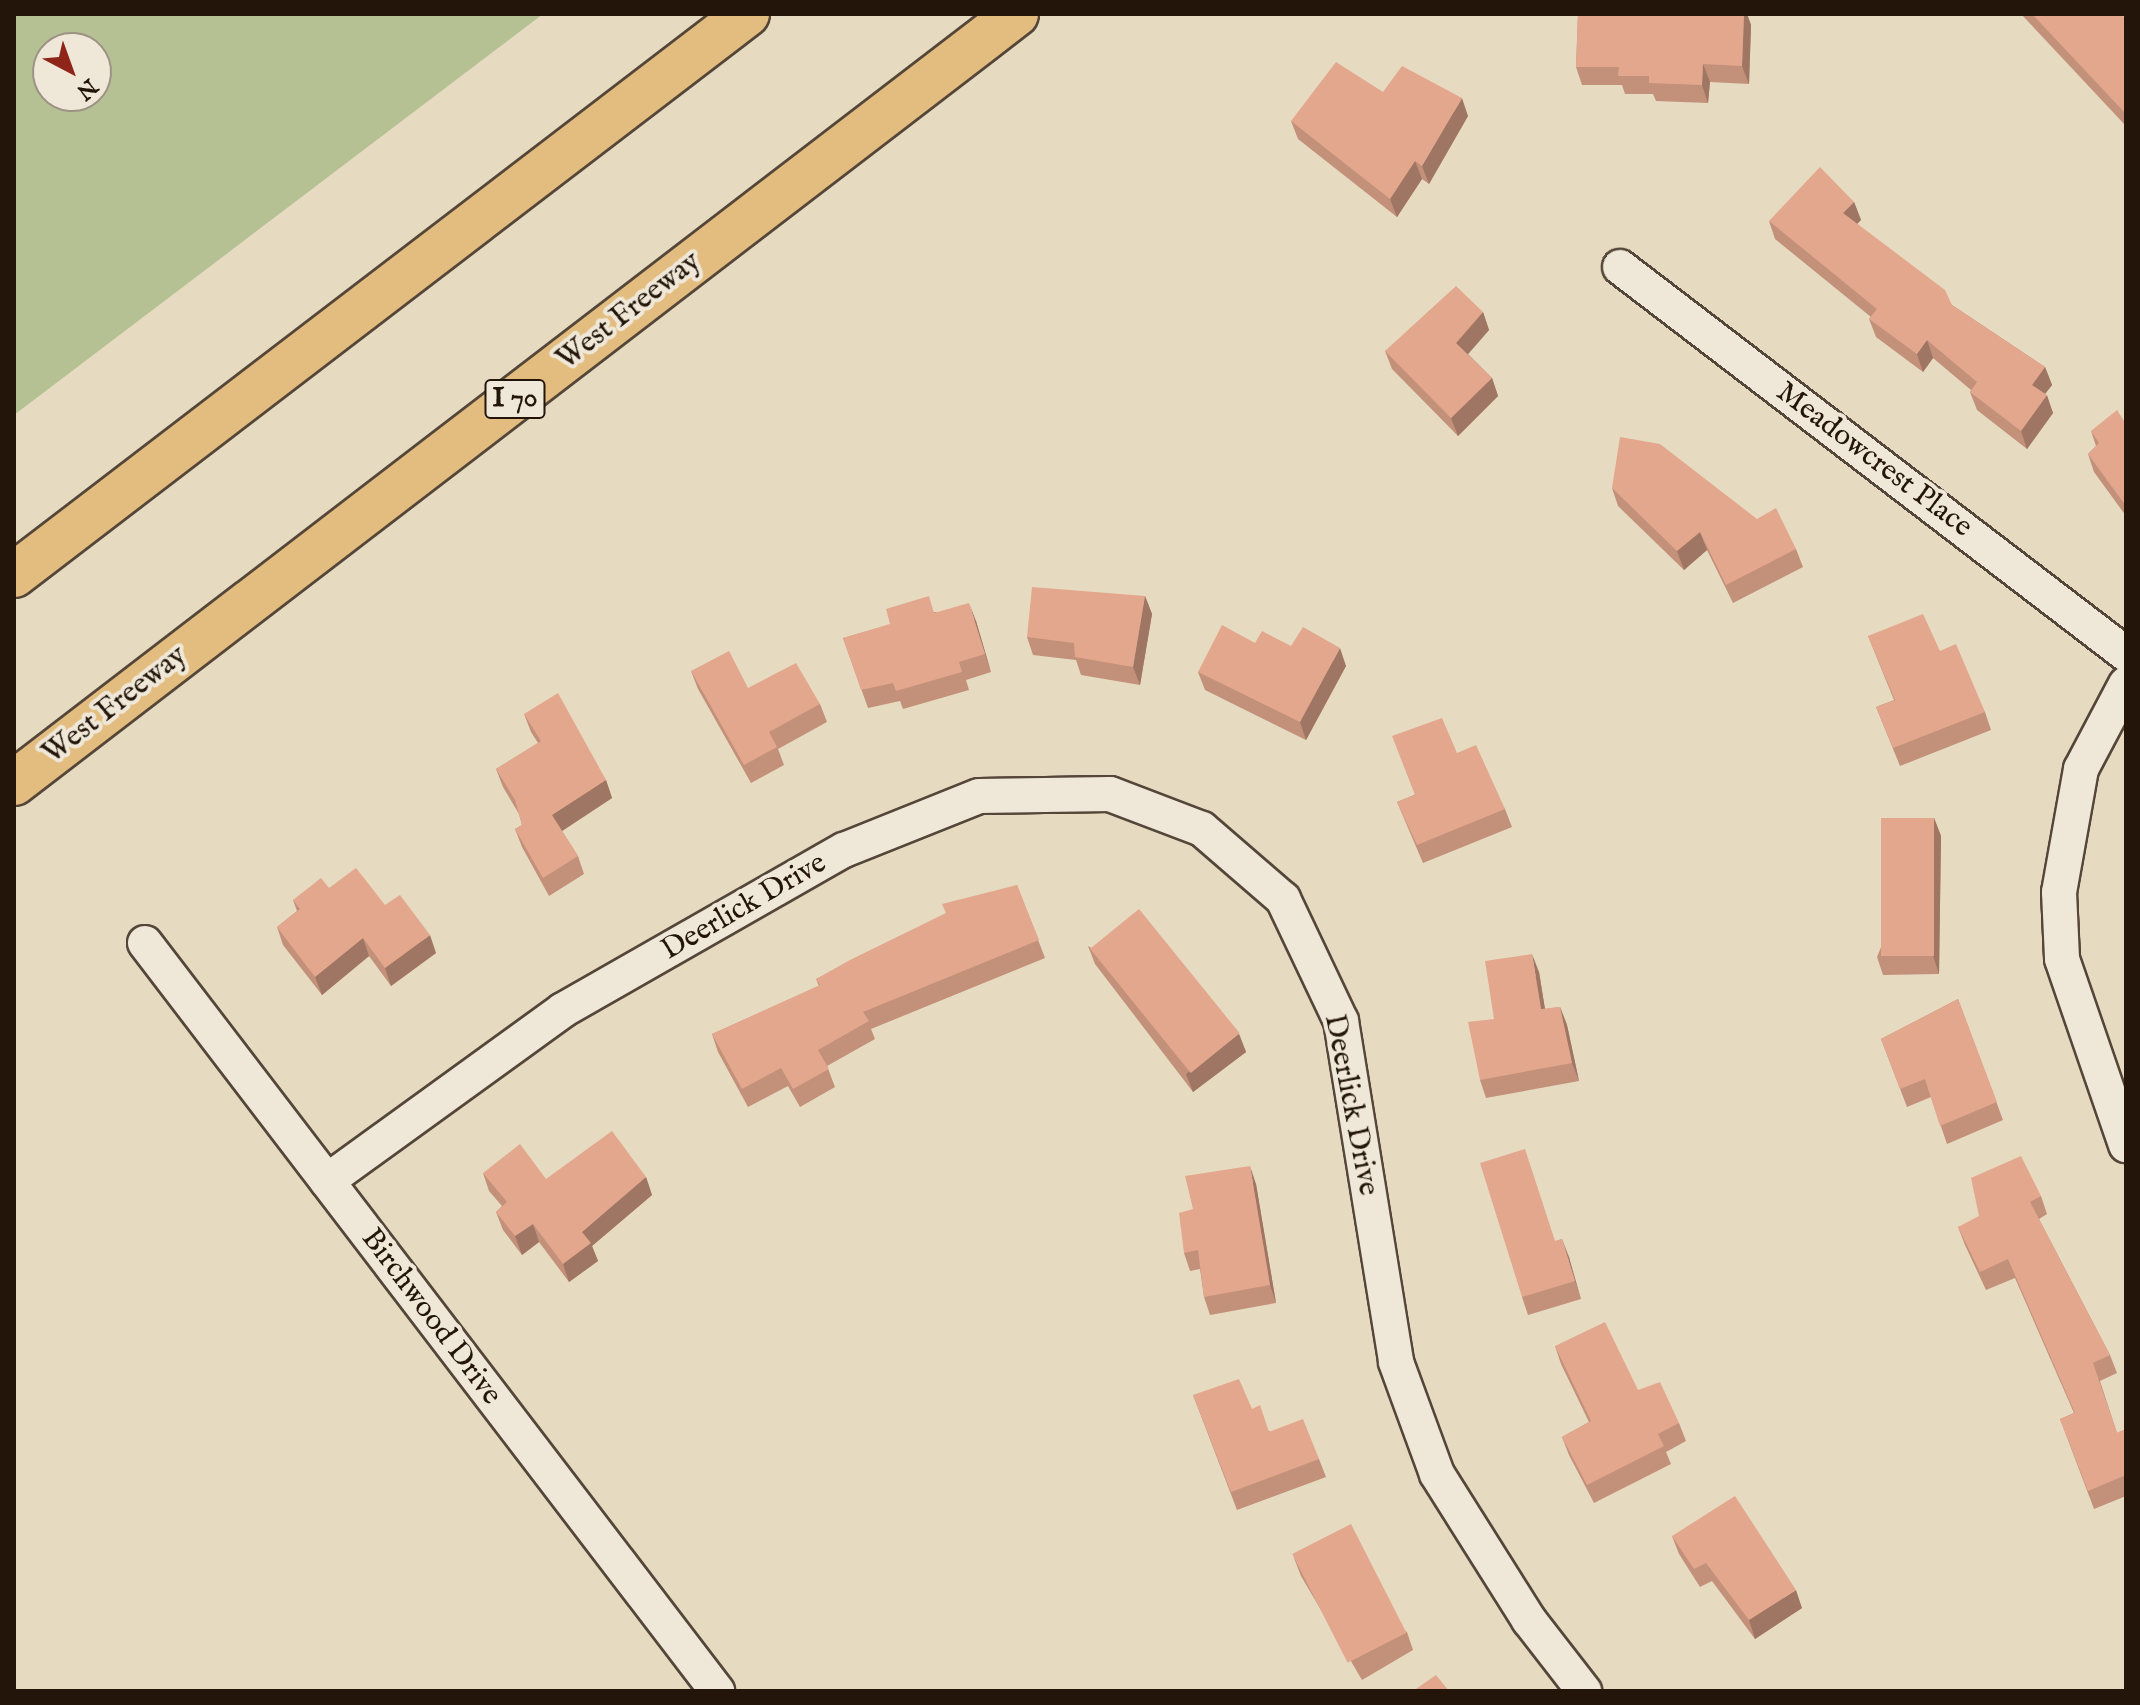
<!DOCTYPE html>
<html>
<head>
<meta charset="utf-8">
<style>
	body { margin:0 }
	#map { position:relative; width:2140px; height:1705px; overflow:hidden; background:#e6dac1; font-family:"IM FELL English",serif }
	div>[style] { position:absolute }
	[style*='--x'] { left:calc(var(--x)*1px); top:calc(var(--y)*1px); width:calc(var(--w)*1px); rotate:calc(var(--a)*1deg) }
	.green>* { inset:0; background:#b5c093 }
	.roads { filter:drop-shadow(2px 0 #544638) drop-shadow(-2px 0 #544638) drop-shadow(0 2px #544638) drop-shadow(0 -2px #544638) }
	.minor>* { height:34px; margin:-17px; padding:0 17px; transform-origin:17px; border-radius:17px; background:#efe7d7 }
	.motorway>* { height:44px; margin:-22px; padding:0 22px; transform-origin:22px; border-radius:22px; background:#e3bd80 }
	.wall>* { inset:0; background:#c3907a }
	.shaded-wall>* { inset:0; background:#9f7563 }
	.building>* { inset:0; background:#e3a78e; transform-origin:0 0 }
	span { translate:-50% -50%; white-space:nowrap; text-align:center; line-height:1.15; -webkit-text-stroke:8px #efe7d7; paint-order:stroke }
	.shield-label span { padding:2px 6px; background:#efe7d7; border:2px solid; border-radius:6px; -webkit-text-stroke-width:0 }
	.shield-label { font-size:28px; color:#23150a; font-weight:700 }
	.street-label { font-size:30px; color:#23150a }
	.frame { position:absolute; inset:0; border:16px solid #23150a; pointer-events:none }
	.north { position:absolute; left:32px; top:32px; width:80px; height:80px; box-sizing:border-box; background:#efe7d7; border:2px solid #9d9385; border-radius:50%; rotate:139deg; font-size:22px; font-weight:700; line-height:32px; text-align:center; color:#23150a }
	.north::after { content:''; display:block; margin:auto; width:28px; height:36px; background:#8f2418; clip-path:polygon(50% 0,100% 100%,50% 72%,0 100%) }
</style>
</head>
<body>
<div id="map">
	<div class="green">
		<div style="clip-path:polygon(evenodd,14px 14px,543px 14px,14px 415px,14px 14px,48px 48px,96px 48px,96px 96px,48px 96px,48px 48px)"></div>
	</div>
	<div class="roads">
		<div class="minor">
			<div style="--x:1620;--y:267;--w:637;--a:37.41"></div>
			<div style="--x:2126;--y:684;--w:96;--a:117.9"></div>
			<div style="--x:2081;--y:769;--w:125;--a:100.1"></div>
			<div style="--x:2059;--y:892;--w:67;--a:87.4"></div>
			<div style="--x:2062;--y:959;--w:197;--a:71"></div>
			<div style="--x:145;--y:943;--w:942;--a:52.59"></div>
			<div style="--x:327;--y:1181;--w:291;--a:-35.9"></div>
			<div style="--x:563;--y:1010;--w:323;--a:-29.7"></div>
			<div style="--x:844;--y:850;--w:145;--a:-21.8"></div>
			<div style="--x:979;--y:796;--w:131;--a:-0.9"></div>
			<div style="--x:1110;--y:794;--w:98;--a:20.8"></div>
			<div style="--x:1202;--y:829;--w:107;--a:40.8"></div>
			<div style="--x:1283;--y:899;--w:135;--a:64.6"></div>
			<div style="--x:1341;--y:1021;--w:345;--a:80.8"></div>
			<div style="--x:1396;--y:1362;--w:119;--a:69.9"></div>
			<div style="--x:1437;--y:1474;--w:173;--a:57.8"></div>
			<div style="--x:1529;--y:1620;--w:90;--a:52.2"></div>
		</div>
		<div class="motorway">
			<div style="--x:14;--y:575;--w:923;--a:-37.43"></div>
			<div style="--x:14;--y:783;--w:1263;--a:-37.5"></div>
		</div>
	</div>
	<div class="wall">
		<div style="clip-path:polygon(1578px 14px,1747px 14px,1751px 25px,1749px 84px,1710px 82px,1708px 103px,1656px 101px,1653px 94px,1625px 94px,1622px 85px,1582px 85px,1576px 67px)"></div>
		<div style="clip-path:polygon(2021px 14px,2121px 14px,2126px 20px,2126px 126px)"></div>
		<div style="clip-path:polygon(1383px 92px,1468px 116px,1429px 184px,1422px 179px,1397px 217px,1298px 139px,1291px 121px)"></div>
		<div style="clip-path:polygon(1854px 202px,1861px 220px,1857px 224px,1952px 305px,2045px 367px,2052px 385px,2045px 394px,2053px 413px,2027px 449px,1977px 410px,1970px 392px,1971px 390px,1933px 358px,1923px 372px,1876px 337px,1869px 319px,1871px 317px,1775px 239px,1769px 221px)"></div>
		<div style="clip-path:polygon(1483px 312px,1489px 330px,1468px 354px,1492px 378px,1498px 396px,1458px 436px,1392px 369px,1385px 351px)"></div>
		<div style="clip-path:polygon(2126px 424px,2126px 516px,2094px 472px,2088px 454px,2096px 446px,2091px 431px)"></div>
		<div style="clip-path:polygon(1612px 488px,1796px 549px,1803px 567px,1733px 603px,1707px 550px,1684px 570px,1618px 506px)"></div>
		<div style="clip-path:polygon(1145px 596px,1152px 614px,1140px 685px,1081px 675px,1076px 660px,1033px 655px,1027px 637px)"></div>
		<div style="clip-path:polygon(935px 612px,976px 621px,991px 672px,966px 680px,969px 690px,903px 709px,900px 701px,868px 708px,843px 638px)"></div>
		<div style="clip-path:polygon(1868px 636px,1940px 651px,1985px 712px,1991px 730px,1900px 766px,1876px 707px,1894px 700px)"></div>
		<div style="clip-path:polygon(1255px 643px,1291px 646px,1346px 666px,1306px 740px,1205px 690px,1198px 672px)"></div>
		<div style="clip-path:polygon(691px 671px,748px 688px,820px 704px,827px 722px,778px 749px,784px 765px,751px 783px,698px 689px)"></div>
		<div style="clip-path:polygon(524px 714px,606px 780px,612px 798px,562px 831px,578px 856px,584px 874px,549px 896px,522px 847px,515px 829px,522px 825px,519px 814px,503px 787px,496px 769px,538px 743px,531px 732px)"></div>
		<div style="clip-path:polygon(1457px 753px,1505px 809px,1512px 827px,1423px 863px,1397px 802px,1414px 795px)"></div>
		<div style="clip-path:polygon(1934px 818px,1941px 836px,1939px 974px,1883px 975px,1877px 957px)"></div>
		<div style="clip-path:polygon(1017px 885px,1045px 958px,871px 1029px,875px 1039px,827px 1066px,835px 1087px,800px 1107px,788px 1086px,748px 1107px,718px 1052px,712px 1034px,819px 986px,816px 979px)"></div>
		<div style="clip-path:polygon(329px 888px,385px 905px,436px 953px,391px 986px,369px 956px,322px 995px,283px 945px,277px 927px,297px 911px,293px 900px)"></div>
		<div style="clip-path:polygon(1088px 946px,1239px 1034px,1246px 1052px,1193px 1092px,1095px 964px)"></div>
		<div style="clip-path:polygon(1539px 972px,1545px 1009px,1560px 1007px,1567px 1025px,1579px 1081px,1486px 1098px,1480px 1080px,1494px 1019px)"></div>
		<div style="clip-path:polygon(1958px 999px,2003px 1120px,1947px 1144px,1931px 1097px,1907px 1107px,1881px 1039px)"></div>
		<div style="clip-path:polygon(483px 1173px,546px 1179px,646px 1177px,652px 1195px,592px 1246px,598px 1261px,569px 1282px,539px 1242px,522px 1255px,503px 1230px,496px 1212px,502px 1206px,489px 1191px)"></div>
		<div style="clip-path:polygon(1256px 1184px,1276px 1303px,1210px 1315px,1204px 1297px,1200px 1269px,1190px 1271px,1184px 1253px,1193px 1209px)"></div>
		<div style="clip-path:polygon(2041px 1196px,2047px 1214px,2039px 1219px,2110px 1355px,2117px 1373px,2100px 1381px,2117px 1433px,2126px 1429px,2126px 1496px,2094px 1509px,2060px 1419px,2074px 1413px,2015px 1278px,1986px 1290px,1965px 1245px,1958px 1227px)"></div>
		<div style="clip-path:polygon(1562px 1239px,1581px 1299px,1528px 1315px,1522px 1297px,1556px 1241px)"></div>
		<div style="clip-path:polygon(1555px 1346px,1638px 1390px,1679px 1423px,1686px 1441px,1666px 1452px,1671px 1464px,1594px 1503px,1569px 1455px,1562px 1437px,1589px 1422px,1561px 1364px)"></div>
		<div style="clip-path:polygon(1193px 1395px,1252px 1409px,1269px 1431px,1319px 1459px,1326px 1477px,1237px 1510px)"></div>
		<div style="clip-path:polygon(1672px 1536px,1802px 1608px,1755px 1639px,1712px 1581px,1700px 1587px,1679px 1554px)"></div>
		<div style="clip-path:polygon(1294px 1558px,1407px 1632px,1413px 1650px,1362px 1680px,1301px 1576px)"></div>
	</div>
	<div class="shaded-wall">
		<div style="clip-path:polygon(1744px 14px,1747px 14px,1751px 25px,1749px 84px,1742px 66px)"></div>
		<div style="clip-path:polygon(1703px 64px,1710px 82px,1708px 103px,1702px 85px)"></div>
		<div style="clip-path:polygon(1462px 98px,1468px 116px,1429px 184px,1422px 166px)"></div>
		<div style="clip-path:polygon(1415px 161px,1422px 179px,1397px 217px,1390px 199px)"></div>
		<div style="clip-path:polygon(1854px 202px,1861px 220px,1850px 231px,1843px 213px)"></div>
		<div style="clip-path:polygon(1483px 312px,1489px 330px,1462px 361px,1456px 343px)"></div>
		<div style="clip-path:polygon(1927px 340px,1933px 358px,1923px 372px,1917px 354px)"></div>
		<div style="clip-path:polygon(2045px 367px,2052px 385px,2038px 403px,2032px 385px)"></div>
		<div style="clip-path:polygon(1492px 378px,1498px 396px,1458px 436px,1451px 418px)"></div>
		<div style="clip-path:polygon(2047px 395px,2053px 413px,2027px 449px,2021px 431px)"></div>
		<div style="clip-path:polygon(1700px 532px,1707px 550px,1684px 570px,1677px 551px)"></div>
		<div style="clip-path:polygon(1145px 596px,1152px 614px,1140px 685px,1133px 667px)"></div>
		<div style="clip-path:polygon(969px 603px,976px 621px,991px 672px,985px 654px)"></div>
		<div style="clip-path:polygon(1340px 648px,1346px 666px,1306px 740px,1300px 722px)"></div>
		<div style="clip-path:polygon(606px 780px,612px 798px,559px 833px,552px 815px)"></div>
		<div style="clip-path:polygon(1934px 818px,1941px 836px,1939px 974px,1933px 956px)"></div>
		<div style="clip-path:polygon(430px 935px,436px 953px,391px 986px,385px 968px)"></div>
		<div style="clip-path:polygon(363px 938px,369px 956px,322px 995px,315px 977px)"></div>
		<div style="clip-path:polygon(1532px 954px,1539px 972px,1548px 1028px,1541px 1009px)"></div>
		<div style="clip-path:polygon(1560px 1007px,1567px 1025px,1579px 1081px,1572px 1063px)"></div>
		<div style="clip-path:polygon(1239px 1034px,1246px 1052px,1193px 1092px,1186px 1074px)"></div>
		<div style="clip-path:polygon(1250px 1166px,1256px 1184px,1276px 1303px,1270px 1285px)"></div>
		<div style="clip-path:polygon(646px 1177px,652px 1195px,592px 1246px,598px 1261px,569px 1282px,563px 1264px,582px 1232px)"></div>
		<div style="clip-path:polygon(533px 1224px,539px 1242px,522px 1255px,515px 1236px)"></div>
		<div style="clip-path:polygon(1562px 1239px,1569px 1257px,1581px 1299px,1575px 1281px)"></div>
		<div style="clip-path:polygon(1796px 1590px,1802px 1608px,1755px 1639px,1749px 1620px)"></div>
	</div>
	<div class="building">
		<div style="clip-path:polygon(1578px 14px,1744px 14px,1742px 66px,1703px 64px,1702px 85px,1649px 83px,1649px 76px,1618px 76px,1619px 67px,1576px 67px)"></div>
		<div style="clip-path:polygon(2032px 14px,2121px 14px,2126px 20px,2126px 114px)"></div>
		<div style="clip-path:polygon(1336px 62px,1383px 92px,1402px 66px,1462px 98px,1422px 166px,1415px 161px,1390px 199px,1291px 121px)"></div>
		<div style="clip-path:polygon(1820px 167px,1854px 202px,1843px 213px,1945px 290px,1952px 305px,2045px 367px,2032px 385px,2047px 395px,2021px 431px,1970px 392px,1977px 382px,1927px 340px,1917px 354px,1869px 319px,1877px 309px,1769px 221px)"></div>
		<div style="clip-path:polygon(1456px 286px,1483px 312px,1456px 343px,1492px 378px,1451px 418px,1385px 351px)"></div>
		<div style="clip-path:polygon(2117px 410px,2126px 424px,2126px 506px,2088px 454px,2099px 443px,2091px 431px)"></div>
		<div style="clip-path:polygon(1620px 437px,1660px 444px,1757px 519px,1776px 508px,1796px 549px,1726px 585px,1700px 532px,1677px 551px,1612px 488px)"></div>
		<div style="clip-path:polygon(1032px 587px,1145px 596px,1133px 667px,1075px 657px,1074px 643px,1027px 637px)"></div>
		<div style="clip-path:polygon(929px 596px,934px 613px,969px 603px,985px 654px,959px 662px,962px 672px,896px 691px,893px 683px,861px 690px,843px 638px,890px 624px,886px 609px)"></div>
		<div style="clip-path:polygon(1923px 614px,1940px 651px,1956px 644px,1985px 712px,1893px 748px,1876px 707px,1895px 700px,1868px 636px)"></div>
		<div style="clip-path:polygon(1222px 625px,1255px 643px,1262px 631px,1291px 646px,1303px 627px,1340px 648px,1300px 722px,1198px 672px)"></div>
		<div style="clip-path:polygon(729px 651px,748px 688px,796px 663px,820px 704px,769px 732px,777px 747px,744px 765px,691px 671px)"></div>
		<div style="clip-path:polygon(558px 693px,606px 780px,552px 815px,578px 856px,543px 878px,515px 829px,522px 825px,515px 800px,496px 769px,541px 741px,524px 714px)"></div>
		<div style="clip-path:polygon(1442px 718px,1457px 753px,1476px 745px,1505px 809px,1417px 845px,1397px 802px,1415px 795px,1392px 736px)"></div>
		<div style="left:1934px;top:818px;width:138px;height:53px;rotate:90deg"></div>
		<div style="clip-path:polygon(356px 868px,385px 905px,400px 895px,430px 935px,385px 968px,363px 938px,315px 977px,277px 927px,300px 909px,293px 900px,321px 878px,329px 888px)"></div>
		<div style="clip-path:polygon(1017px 885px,1039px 940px,863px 1012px,869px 1021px,818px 1050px,829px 1069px,793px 1089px,781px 1068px,742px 1089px,712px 1034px,820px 985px,816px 979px,850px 960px,946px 913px,942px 904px)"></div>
		<div style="left:1139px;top:909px;width:160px;height:63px;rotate:51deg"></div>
		<div style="clip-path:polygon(1532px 954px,1541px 1009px,1560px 1007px,1572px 1063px,1480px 1080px,1468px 1022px,1494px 1019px,1485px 961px)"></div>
		<div style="clip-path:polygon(1958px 999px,1997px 1102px,1940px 1126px,1925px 1079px,1900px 1089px,1881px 1039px)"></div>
		<div style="clip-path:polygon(612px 1131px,646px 1177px,582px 1232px,591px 1243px,563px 1264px,533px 1224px,515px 1236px,496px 1212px,507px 1202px,483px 1173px,520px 1144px,546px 1179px)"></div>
		<div style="clip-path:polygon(1525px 1149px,1555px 1241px,1562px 1239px,1575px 1281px,1522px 1297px,1480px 1163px)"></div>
		<div style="clip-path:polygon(2021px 1156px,2041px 1196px,2030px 1202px,2110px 1355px,2093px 1363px,2117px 1433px,2126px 1429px,2126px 1475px,2088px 1491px,2060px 1419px,2075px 1413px,2008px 1259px,1980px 1272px,1958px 1227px,1979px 1216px,1971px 1178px)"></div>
		<div style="clip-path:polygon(1250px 1166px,1270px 1285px,1204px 1297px,1198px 1250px,1184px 1253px,1179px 1213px,1193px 1209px,1185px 1176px)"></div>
		<div style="clip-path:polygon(1605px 1322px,1638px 1390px,1660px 1382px,1679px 1423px,1658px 1434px,1664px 1446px,1587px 1485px,1562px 1437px,1591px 1421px,1555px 1346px)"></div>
		<div style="clip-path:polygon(1239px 1379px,1252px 1409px,1260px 1405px,1269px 1432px,1303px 1419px,1319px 1459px,1231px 1492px,1193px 1395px)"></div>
		<div style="clip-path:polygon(1735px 1496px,1796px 1590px,1749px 1620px,1706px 1563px,1694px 1569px,1672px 1536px)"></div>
		<div style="left:1351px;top:1524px;width:122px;height:66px;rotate:63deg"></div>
		<div style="clip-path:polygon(1436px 1675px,1449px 1691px,1413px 1691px)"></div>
	</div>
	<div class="shield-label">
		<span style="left:515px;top:399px">I 70</span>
	</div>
	<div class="street-label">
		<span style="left:629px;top:311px;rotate:-38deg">West Freeway</span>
		<span style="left:1874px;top:460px;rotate:37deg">Meadowcrest Place</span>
		<span style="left:115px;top:705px;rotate:-38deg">West Freeway</span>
		<span style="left:744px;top:907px;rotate:-30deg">Deerlick Drive</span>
		<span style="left:1351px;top:1105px;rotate:79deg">Deerlick Drive</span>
		<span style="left:431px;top:1317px;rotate:53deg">Birchwood Drive</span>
	</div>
	<div class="frame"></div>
	<div class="north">N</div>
</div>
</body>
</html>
